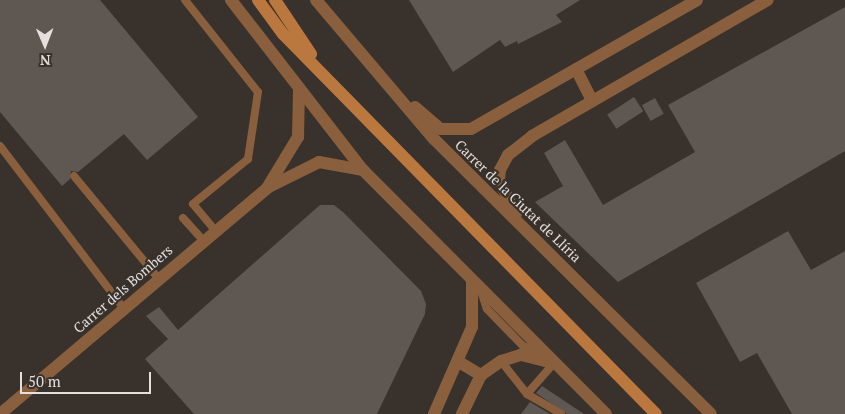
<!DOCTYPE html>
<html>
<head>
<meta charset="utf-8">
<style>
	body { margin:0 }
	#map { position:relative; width:845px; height:414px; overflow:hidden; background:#38312c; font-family:"PT Serif",serif }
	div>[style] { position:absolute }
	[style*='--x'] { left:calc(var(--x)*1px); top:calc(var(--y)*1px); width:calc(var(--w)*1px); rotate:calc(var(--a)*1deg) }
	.building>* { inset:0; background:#5f5752; transform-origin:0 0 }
	.lane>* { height:8px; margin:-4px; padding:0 4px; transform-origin:4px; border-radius:4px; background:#8a5f3d }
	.street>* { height:12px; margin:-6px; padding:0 6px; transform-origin:6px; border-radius:6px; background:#8a5f3d }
	.secondary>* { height:12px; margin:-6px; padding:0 6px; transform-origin:6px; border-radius:6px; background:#ba773e }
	span { translate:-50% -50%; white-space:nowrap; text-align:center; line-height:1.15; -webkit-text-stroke:4.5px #38312c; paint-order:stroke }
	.street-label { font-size:14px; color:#e5e0dd }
	.north { position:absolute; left:20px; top:20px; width:50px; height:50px; -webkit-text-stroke:4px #38312c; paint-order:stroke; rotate:179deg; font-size:14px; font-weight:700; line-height:20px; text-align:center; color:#e5e0dd }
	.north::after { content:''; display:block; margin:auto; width:18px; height:22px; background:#e5e0dd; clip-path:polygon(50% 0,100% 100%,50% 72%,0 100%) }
	.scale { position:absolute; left:20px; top:372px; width:131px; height:22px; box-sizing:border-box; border:2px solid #e5e0dd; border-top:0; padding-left:6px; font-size:15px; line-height:18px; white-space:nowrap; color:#e5e0dd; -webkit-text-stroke:4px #38312c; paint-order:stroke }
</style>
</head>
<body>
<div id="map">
	<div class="building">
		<div style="clip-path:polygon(0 0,100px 0,198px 117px,147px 160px,124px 134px,78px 172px,71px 171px,70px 179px,62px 186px,0 112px)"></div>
		<div style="clip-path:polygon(409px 0,580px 0,556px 15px,562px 22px,518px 44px,517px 41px,505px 47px,500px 40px,453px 72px)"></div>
		<div style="clip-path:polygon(845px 7px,845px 151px,618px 282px,535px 202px,563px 186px,544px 153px,565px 140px,603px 205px,695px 152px,668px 105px)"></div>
		<div style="left:634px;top:97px;width:17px;height:32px;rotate:57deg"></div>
		<div style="left:655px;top:98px;width:18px;height:15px;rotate:61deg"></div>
		<div style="clip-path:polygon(320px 205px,334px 205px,343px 212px,421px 291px,426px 304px,425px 314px,377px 414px,194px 414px,145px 359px,168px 339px,146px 316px,159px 307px,178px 330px)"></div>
		<div style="clip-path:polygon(788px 231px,811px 270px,845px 251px,845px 414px,792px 414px,757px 353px,740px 362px,696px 283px)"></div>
		<div style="clip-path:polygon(542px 386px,584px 414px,567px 414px,536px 393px)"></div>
		<div style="clip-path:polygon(530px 402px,550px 414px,521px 414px)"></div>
	</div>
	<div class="lane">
		<div style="--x:185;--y:0;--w:117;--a:51.6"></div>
		<div style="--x:258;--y:92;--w:68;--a:98.5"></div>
		<div style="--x:248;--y:159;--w:71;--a:140.7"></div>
		<div style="--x:193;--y:204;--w:34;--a:50"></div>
		<div style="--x:0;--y:146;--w:205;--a:52.7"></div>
		<div style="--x:74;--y:176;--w:134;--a:50.5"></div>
		<div style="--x:183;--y:218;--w:30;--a:48"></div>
		<div style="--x:481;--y:291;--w:19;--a:72"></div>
		<div style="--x:487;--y:309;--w:52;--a:45.8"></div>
		<div style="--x:523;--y:346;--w:20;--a:20"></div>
		<div style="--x:501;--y:361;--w:42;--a:51.8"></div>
		<div style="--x:554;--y:363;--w:41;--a:131.1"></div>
		<div style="--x:527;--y:394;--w:39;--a:30"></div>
	</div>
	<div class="street">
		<div style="--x:231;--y:0;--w:215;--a:52.2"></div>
		<div style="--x:363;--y:170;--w:344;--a:45.1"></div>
		<div style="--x:316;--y:0;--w:182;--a:49.7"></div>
		<div style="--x:434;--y:139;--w:390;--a:44.8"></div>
		<div style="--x:576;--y:69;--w:35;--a:63"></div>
		<div style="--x:415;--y:107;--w:33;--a:41"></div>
		<div style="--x:440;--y:129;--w:31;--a:0"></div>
		<div style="--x:471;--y:129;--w:260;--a:-29.7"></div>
		<div style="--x:267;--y:188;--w:60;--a:-58.7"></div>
		<div style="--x:298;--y:137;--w:46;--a:-88.8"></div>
		<div style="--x:516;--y:214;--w:37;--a:-117"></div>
		<div style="--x:499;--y:181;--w:11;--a:-85"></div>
		<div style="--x:500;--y:170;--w:17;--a:-62"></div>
		<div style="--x:508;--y:155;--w:31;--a:-38"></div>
		<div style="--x:532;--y:136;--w:272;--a:-30"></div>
		<div style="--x:459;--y:362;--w:26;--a:31"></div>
		<div style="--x:0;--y:414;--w:350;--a:-40.2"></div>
		<div style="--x:267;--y:188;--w:58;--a:-26.6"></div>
		<div style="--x:319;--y:162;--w:45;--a:10.3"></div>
		<div style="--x:434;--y:414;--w:95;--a:-66.4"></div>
		<div style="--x:472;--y:327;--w:47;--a:-90"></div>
		<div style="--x:462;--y:414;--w:43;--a:-64"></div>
		<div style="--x:481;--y:375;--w:24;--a:-35"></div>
		<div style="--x:501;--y:361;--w:21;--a:-17"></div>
		<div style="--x:521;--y:355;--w:34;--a:14"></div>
	</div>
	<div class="secondary">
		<div style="--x:258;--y:0;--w:42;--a:53.7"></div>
		<div style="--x:283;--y:34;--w:532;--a:45.53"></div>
		<div style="--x:275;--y:0;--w:65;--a:56.3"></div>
	</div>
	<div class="street-label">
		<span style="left:518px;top:201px;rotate:44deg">Carrer de la Ciutat de Llíria</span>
		<span style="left:123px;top:289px;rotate:-41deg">Carrer dels Bombers</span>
	</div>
	<div class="north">N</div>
	<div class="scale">50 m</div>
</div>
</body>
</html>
